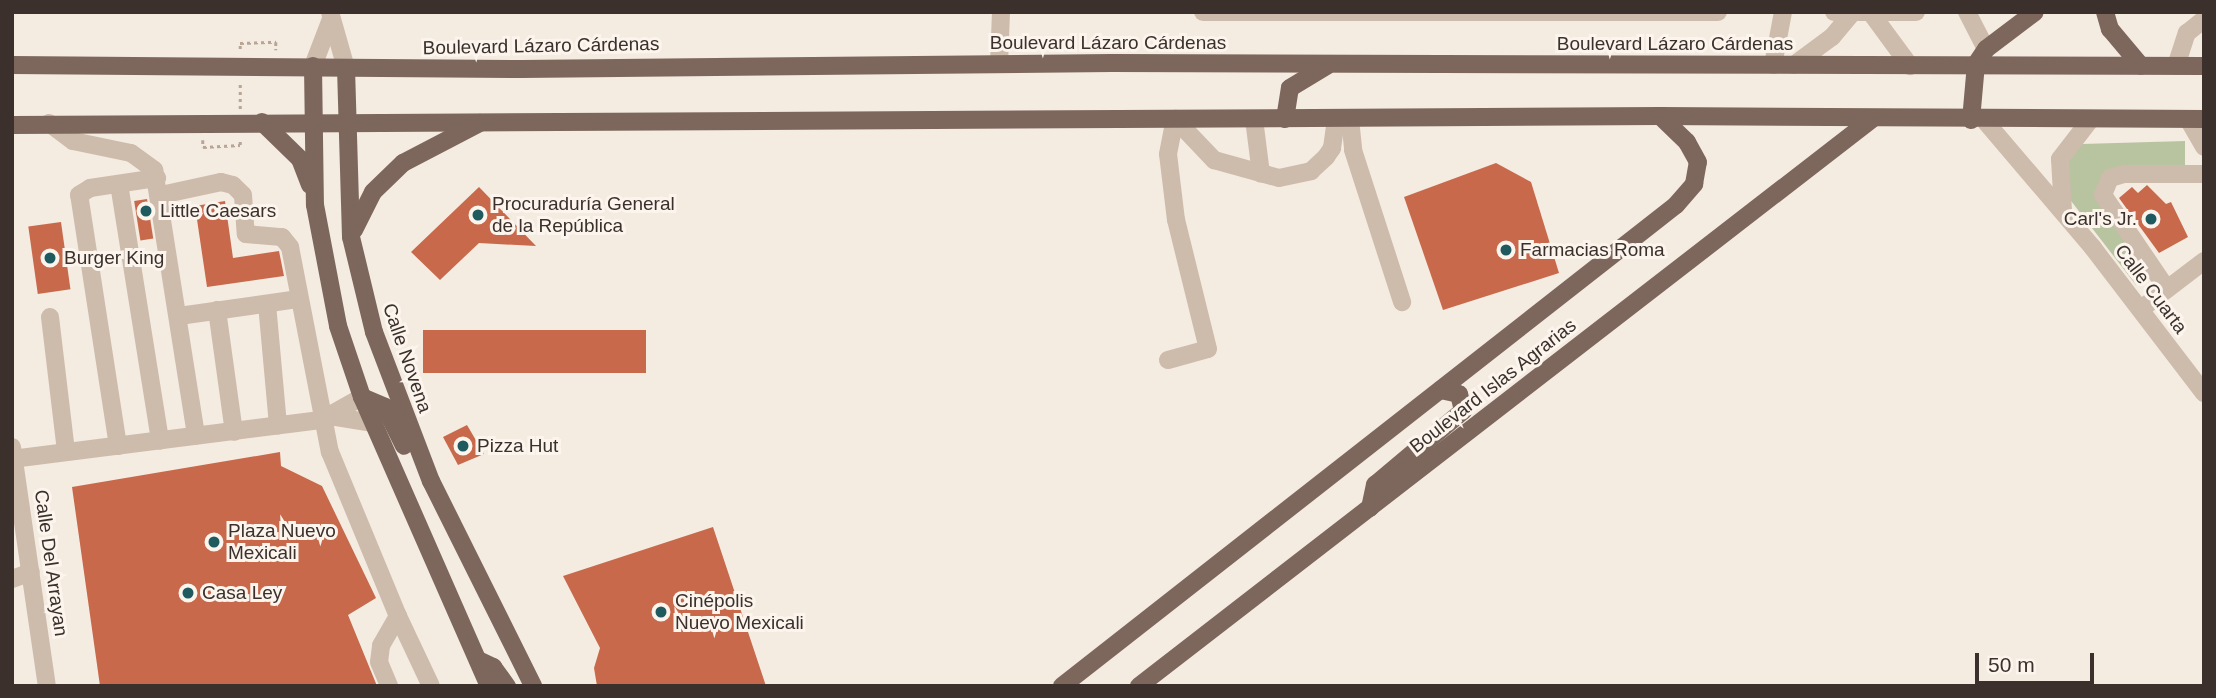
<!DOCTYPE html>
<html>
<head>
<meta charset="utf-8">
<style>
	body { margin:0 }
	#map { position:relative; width:2216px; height:698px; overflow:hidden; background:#f4ebe1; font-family:Arial,sans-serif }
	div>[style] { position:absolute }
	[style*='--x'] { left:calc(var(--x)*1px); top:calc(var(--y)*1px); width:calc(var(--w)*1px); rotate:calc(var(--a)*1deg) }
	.green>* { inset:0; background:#b8c4a0 }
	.building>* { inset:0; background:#c8694b; transform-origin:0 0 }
	.path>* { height:2.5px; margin-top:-1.25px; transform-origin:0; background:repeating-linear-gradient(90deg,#b9a596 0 3.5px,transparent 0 7px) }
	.minor>* { height:18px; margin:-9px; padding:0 9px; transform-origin:9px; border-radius:9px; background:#cdbbac }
	.major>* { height:18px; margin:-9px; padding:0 9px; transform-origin:9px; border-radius:9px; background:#7d675c }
	.dots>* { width:19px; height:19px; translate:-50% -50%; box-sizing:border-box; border:4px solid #fbf5ee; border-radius:50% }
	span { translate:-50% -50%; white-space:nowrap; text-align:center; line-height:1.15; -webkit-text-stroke:6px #fbf5ee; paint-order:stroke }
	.street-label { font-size:19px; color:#3b302b }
	.poi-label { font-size:19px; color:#3b302b }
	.left { translate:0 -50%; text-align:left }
	.right { translate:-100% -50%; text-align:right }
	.frame { position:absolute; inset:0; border:14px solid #3b302b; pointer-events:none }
	.scale { position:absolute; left:1975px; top:653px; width:119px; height:32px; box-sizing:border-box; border:4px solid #3b302b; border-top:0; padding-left:9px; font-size:21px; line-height:24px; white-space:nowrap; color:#3b302b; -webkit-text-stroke:5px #fbf5ee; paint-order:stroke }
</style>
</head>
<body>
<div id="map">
	<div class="green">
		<div style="clip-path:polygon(2185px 141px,2185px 167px,2106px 172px,2096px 193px,2151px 272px,2136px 285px,2068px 197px,2066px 162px,2082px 144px)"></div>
	</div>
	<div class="building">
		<div style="clip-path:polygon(1496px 163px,1531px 182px,1559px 273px,1443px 310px,1404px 197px)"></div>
		<div style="clip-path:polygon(2147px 185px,2166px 204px,2171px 202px,2188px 237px,2159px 253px,2119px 198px,2132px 187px,2138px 193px)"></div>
		<div style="clip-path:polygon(479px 187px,536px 246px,479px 243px,440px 280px,411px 252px)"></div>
		<div style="left:147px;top:199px;width:40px;height:13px;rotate:81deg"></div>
		<div style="clip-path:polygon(225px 201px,233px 258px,279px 251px,284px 276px,207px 287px,195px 206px)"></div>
		<div style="left:61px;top:222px;width:68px;height:33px;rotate:82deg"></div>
		<div style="left:423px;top:330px;width:223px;height:43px"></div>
		<div style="clip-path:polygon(467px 425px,484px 454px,458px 465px,443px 437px)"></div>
		<div style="clip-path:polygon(280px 452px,281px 466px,322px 486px,376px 598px,348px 615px,377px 686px,100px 686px,72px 487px)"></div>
		<div style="clip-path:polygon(713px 527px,766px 686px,597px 686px,594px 668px,600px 648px,563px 576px)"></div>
	</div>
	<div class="path">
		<div style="--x:240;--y:49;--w:6;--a:-90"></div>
		<div style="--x:240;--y:43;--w:36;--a:-2"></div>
		<div style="--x:276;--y:42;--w:8;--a:90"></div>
		<div style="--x:240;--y:109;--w:25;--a:-90"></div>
		<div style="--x:203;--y:140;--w:7;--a:90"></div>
		<div style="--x:203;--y:147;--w:37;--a:-3"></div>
		<div style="--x:240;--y:145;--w:5;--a:-90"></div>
	</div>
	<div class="minor">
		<div style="--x:330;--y:12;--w:58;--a:74.1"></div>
		<div style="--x:1203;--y:12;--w:515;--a:0"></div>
		<div style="--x:1834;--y:12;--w:82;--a:0"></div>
		<div style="--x:1967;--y:12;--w:42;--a:62.8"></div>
		<div style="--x:1871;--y:13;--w:66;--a:53.7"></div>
		<div style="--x:999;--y:64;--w:52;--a:-87.8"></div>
		<div style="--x:1773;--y:65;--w:54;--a:-79.3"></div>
		<div style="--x:1794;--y:65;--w:47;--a:-36.4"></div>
		<div style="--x:1832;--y:37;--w:31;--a:-50"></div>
		<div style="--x:313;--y:66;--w:50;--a:-69"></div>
		<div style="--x:2176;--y:66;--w:35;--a:-72"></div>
		<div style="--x:2187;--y:33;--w:22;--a:-39"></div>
		<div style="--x:1175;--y:119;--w:57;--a:46.4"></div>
		<div style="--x:1214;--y:160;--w:67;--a:15.5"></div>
		<div style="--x:1279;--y:178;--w:33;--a:-12"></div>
		<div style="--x:1311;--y:171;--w:21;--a:-43"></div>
		<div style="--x:1326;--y:157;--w:11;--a:-56"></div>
		<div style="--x:1332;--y:148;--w:29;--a:-82"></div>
		<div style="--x:1254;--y:119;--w:55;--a:82.7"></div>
		<div style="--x:1350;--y:119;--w:31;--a:84"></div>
		<div style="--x:1353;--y:150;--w:160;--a:72.1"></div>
		<div style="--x:2188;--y:119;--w:32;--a:60"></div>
		<div style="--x:1985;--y:121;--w:167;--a:49.6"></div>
		<div style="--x:2093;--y:248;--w:183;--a:52.6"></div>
		<div style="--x:49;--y:123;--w:30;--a:37"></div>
		<div style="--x:73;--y:141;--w:59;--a:11.7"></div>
		<div style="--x:131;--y:153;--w:29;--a:36"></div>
		<div style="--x:154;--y:170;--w:269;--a:81"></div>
		<div style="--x:119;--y:184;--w:260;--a:80.9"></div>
		<div style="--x:161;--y:195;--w:61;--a:-12.2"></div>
		<div style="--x:221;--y:182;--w:12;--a:14"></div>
		<div style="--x:233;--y:185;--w:14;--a:45"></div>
		<div style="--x:243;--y:195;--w:39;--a:86"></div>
		<div style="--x:246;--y:234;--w:36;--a:5"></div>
		<div style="--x:282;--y:237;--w:13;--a:51"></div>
		<div style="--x:290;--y:247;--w:209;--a:79"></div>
		<div style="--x:330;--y:452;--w:178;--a:67.5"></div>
		<div style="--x:398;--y:616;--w:34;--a:120"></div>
		<div style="--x:381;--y:646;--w:16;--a:97"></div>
		<div style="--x:379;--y:662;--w:26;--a:67"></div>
		<div style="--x:2063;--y:211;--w:52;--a:-93.3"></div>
		<div style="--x:2060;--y:159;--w:49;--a:-52.4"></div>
		<div style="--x:2167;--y:289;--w:114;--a:-124.2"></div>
		<div style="--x:2103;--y:195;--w:18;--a:-68"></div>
		<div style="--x:2110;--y:178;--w:15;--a:-16"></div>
		<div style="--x:2124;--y:174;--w:80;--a:0"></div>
		<div style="--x:267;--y:304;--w:122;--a:84.8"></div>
		<div style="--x:2141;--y:309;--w:79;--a:-37.3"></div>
		<div style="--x:217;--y:310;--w:123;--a:82.1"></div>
		<div style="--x:179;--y:316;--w:121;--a:-8.1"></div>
		<div style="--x:50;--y:317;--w:136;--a:83.2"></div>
		<div style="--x:1168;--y:360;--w:41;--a:-15.4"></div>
		<div style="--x:1208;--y:349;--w:133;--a:-103.9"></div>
		<div style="--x:1176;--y:220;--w:66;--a:-96.9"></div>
		<div style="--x:1168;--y:154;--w:36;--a:-79"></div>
		<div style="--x:330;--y:416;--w:44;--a:9.2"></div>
		<div style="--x:118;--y:446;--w:254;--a:-98.8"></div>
		<div style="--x:79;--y:195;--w:13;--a:-32"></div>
		<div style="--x:90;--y:188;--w:68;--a:-8.5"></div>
		<div style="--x:12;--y:447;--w:242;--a:81.7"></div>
		<div style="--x:12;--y:459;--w:311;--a:-7.2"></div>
		<div style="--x:321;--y:420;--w:47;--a:-29.3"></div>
		<div style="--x:12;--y:579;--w:20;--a:-20"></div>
		<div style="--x:398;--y:616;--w:77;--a:64.8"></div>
	</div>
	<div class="major">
		<div style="--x:2105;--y:12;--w:18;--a:74"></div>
		<div style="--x:2110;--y:29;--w:48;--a:50"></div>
		<div style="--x:12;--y:65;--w:509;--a:0.45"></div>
		<div style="--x:521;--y:69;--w:591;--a:-0.58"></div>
		<div style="--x:1112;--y:63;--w:1092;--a:0.16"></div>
		<div style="--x:313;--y:66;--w:139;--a:89.2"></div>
		<div style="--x:315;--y:205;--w:123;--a:79.2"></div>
		<div style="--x:338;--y:326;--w:75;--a:71.3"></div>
		<div style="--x:362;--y:397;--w:316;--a:66.3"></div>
		<div style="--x:346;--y:68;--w:169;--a:88.3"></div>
		<div style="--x:351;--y:237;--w:98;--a:76.4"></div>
		<div style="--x:374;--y:332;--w:160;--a:69.1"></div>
		<div style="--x:431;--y:481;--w:229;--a:63.5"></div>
		<div style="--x:1285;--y:119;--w:31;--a:-81"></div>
		<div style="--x:1290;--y:88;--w:44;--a:-31.2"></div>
		<div style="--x:1971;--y:120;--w:56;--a:-84.9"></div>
		<div style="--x:1976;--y:64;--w:18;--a:-56"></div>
		<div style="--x:1986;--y:49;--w:61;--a:-37.1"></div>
		<div style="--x:262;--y:122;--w:53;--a:44.2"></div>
		<div style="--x:300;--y:159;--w:28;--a:69"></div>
		<div style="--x:12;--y:125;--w:1648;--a:-0.31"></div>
		<div style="--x:1660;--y:116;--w:544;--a:0.32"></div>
		<div style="--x:354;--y:230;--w:42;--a:-63.4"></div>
		<div style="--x:373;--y:192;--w:42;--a:-44"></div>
		<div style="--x:403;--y:163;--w:87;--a:-27.5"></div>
		<div style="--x:362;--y:397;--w:25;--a:23"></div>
		<div style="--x:385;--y:407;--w:43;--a:64"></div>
		<div style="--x:1370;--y:508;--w:24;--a:-78"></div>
		<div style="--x:1375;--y:485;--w:115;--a:-40.1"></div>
		<div style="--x:1463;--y:411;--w:17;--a:-103"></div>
		<div style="--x:1459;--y:394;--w:19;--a:-168"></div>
		<div style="--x:478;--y:660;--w:17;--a:25"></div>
		<div style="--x:493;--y:667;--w:24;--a:54"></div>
		<div style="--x:1062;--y:686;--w:780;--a:-38.07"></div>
		<div style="--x:1676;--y:205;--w:28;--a:-49"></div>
		<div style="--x:1694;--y:184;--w:22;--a:-80"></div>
		<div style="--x:1698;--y:162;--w:23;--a:-119"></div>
		<div style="--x:1687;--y:142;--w:37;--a:-136"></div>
		<div style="--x:1139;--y:686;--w:927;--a:-37.72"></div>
	</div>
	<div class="dots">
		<div style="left:146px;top:211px;background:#1f5a5e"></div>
		<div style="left:478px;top:215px;background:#1f5a5e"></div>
		<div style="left:2151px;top:219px;background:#1f5a5e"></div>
		<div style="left:1506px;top:250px;background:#1f5a5e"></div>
		<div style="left:50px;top:258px;background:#1f5a5e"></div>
		<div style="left:463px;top:446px;background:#1f5a5e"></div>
		<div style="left:214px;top:542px;background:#1f5a5e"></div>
		<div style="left:188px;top:593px;background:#1f5a5e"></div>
		<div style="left:661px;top:612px;background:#1f5a5e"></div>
	</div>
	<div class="street-label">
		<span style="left:1108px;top:43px">Boulevard Lázaro Cárdenas</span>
		<span style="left:1675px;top:44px">Boulevard Lázaro Cárdenas</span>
		<span style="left:541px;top:46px;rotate:-1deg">Boulevard Lázaro Cárdenas</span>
		<span style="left:2151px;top:289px;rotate:53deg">Calle Cuarta</span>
		<span style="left:407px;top:358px;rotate:71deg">Calle Novena</span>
		<span style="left:1493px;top:386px;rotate:-38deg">Boulevard Islas Agrarias</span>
		<span style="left:51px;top:563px;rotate:82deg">Calle Del Arrayan</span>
	</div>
	<div class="poi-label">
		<span class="left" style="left:492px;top:215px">Procuraduría General<br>de la República</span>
		<span class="left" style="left:160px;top:211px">Little Caesars</span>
		<span class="right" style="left:2137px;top:219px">Carl's Jr.</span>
		<span class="left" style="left:1520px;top:250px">Farmacias Roma</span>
		<span class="left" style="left:64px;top:258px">Burger King</span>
		<span class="left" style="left:477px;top:446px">Pizza Hut</span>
		<span class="left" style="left:228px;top:542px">Plaza Nuevo<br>Mexicali</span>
		<span class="left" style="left:202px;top:593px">Casa Ley</span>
		<span class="left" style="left:675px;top:612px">Cinépolis<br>Nuevo Mexicali</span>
	</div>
	<div class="frame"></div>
	<div class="scale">50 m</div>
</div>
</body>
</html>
